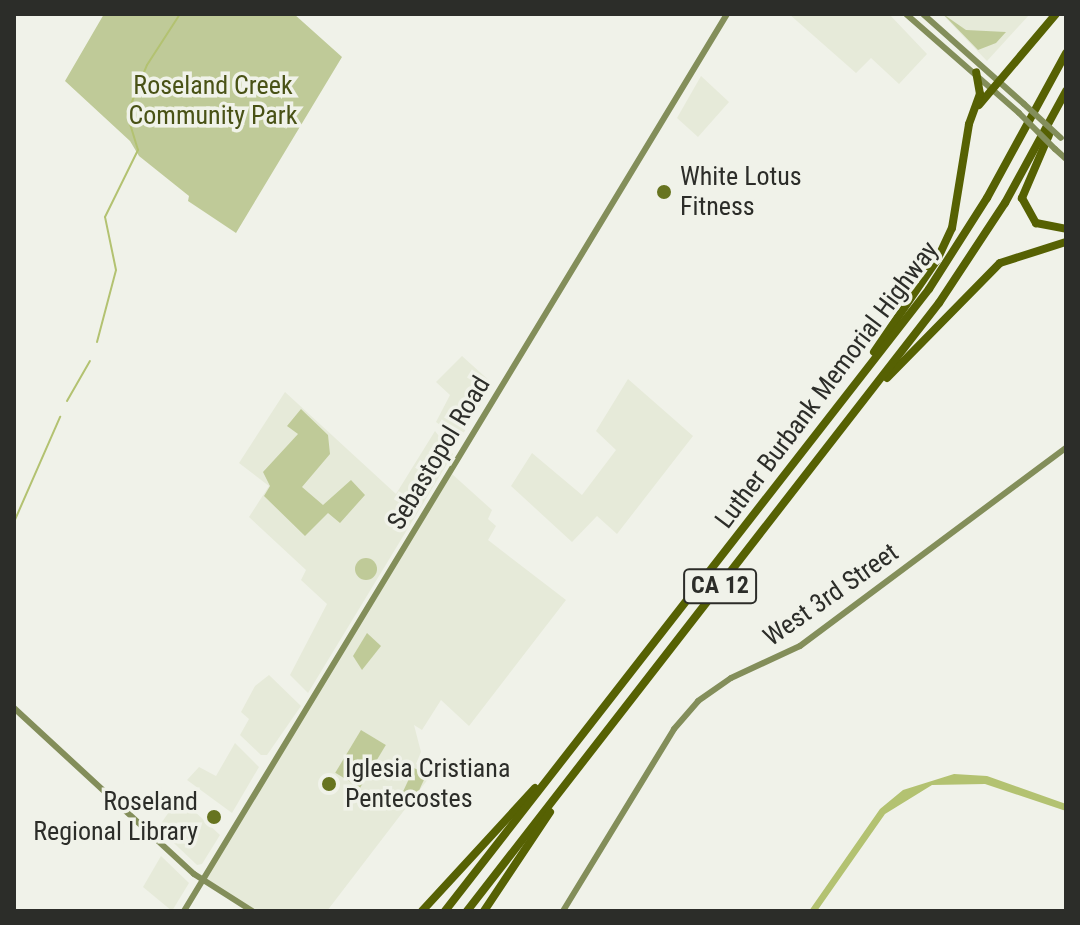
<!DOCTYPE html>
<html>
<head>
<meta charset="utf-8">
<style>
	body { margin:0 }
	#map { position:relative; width:1080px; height:925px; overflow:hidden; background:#f0f2e9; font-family:"Roboto Condensed",sans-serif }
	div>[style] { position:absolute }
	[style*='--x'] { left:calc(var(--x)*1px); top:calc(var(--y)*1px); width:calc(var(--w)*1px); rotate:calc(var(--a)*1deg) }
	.built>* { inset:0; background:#e6ead9 }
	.green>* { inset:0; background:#bfca98; transform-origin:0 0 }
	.round { border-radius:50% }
	.water>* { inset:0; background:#b3c271 }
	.stream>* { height:2px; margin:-1px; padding:0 1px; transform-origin:1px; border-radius:1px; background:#b3c271 }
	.secondary>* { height:6px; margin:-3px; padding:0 3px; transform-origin:3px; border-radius:3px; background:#838e5a }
	.highway>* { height:8px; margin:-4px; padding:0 4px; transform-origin:4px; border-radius:4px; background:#566103 }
	.secondary-bridge>* { height:6px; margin:-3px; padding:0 3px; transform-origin:3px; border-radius:3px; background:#838e5a }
	.dots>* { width:22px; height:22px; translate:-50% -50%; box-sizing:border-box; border:4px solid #f0f2e9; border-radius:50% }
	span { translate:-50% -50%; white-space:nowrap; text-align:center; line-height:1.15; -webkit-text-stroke:7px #f0f2e9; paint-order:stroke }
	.shield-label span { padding:2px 6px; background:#f0f2e9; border:2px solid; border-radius:6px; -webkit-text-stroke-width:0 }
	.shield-label { font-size:24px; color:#2c2d29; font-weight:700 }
	.park-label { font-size:26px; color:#495216 }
	.poi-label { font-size:26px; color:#2c2d29 }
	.left { translate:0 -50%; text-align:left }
	.right { translate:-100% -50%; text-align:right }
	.street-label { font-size:26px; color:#2c2d29 }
	.frame { position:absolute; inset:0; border:16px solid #2c2d29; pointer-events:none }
</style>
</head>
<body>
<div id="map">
	<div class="built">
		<div style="clip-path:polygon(789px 14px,889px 14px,927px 54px,899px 84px,871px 58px,856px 73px)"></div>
		<div style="clip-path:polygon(942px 14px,1030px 14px,987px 61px)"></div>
		<div style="clip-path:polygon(701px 76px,729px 102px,698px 137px,677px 118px)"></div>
		<div style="clip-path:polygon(462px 356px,493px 384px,463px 434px,454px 435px,436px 422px,450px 395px,436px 382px)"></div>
		<div style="clip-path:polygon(628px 379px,693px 436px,617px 534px,597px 516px,572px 542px,511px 486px,532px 453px,582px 495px,616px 450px,596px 431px)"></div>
		<div style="clip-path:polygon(285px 392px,396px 494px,435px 431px,453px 454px,308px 693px,290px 675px,327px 604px,301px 580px,306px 570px,249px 517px,269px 486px,239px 463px)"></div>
		<div style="clip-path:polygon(452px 474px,492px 510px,488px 519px,496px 526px,488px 540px,566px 600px,469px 726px,441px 700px,422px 730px,414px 725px,421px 752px,416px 764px,435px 770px,327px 911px,254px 911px,203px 878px)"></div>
		<div style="clip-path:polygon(269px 675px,301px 706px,267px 755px,261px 755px,240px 735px,249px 719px,241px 712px,255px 686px)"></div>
		<div style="clip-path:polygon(235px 743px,259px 767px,232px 813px,187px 780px,199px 767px,216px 776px)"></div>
		<div style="clip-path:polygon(179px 797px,220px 835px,202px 864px,197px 865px,158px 828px)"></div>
		<div style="clip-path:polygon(161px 856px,189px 883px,172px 911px,143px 887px)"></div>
	</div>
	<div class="green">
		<div style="clip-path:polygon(104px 14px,294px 14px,342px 57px,236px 233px,188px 201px,189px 196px,139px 156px,130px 141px,65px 81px)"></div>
		<div style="clip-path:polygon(943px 14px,966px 30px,1006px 32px,996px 43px,978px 50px)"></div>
		<div style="clip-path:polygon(301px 409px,328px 435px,330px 454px,302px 487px,323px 505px,351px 480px,365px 495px,340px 523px,328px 513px,305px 536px,264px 496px,270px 486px,263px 472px,298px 434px,287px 426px)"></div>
		<div class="round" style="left:355px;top:558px;width:22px;height:22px"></div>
		<div style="clip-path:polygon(367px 633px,381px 646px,362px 670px,353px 656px)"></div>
		<div style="left:361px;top:730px;width:29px;height:50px;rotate:31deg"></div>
		<div style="left:414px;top:768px;width:14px;height:27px;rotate:25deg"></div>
	</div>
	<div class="water">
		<div style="clip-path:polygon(954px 774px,987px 776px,1066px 804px,1066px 811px,985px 784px,932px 785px,885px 814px,817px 911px,809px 911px,880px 809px,903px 790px)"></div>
	</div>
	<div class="stream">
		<div style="--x:97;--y:342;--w:74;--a:-75.2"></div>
		<div style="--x:116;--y:270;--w:54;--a:-101.7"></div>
		<div style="--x:105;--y:217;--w:75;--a:-63.8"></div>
		<div style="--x:138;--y:150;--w:38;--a:-107"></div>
		<div style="--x:127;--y:114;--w:53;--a:-67.8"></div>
		<div style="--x:147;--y:65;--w:61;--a:-57.1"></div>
		<div style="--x:67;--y:401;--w:46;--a:-60.1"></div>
		<div style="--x:14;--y:522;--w:115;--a:-66.3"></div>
	</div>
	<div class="secondary">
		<div style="--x:906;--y:14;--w:150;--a:41.2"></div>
		<div style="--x:923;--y:14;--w:135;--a:41.7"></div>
		<div style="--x:1055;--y:149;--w:15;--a:42"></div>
		<div style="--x:14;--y:708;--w:245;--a:42.7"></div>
		<div style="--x:194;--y:874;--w:69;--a:32.5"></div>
		<div style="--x:184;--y:911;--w:1049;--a:-58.81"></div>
		<div style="--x:563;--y:911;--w:213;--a:-58.6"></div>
		<div style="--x:674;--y:729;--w:37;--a:-49"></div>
		<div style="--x:698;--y:701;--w:40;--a:-34.9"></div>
		<div style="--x:731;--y:678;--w:76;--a:-24.9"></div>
		<div style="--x:800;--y:646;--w:332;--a:-36.7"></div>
	</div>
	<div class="highway">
		<div style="--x:979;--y:105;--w:119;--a:-49.8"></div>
		<div style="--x:1049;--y:135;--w:69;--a:113.2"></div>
		<div style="--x:1022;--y:198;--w:29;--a:61"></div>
		<div style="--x:1036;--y:223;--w:31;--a:11"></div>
		<div style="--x:874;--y:352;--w:112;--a:-55.6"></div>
		<div style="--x:937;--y:260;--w:35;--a:-65"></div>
		<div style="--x:952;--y:228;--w:105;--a:-80.7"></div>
		<div style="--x:969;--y:124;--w:32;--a:-70"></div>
		<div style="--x:980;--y:94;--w:22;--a:-100"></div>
		<div style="--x:887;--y:378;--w:161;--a:-45.5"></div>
		<div style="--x:1000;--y:263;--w:69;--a:-17.7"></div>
		<div style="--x:422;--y:911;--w:167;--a:-47.4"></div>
		<div style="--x:445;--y:911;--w:788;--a:-52.11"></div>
		<div style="--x:929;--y:289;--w:108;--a:-57.5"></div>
		<div style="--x:987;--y:198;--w:165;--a:-61.4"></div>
		<div style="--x:467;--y:911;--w:770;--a:-52.18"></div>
		<div style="--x:939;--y:303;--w:120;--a:-56.6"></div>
		<div style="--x:1005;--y:203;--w:128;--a:-61.4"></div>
		<div style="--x:484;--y:911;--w:119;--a:-56.3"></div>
	</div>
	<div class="secondary-bridge">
		<div style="--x:1024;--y:104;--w:50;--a:42.6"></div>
		<div style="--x:1019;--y:113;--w:51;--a:45"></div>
	</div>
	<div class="dots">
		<div style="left:664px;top:192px;background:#677420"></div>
		<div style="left:329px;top:784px;background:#677420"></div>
		<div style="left:214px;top:817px;background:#677420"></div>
	</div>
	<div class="shield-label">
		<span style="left:720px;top:586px">CA 12</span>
	</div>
	<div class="park-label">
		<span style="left:213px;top:101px">Roseland Creek<br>Community Park</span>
	</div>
	<div class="poi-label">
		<span class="left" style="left:680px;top:192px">White Lotus<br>Fitness</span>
		<span class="left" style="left:345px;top:784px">Iglesia Cristiana<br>Pentecostes</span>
		<span class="right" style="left:198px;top:817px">Roseland<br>Regional Library</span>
	</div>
	<div class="street-label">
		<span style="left:827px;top:385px;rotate:-53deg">Luther Burbank Memorial Highway</span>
		<span style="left:439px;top:453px;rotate:-59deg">Sebastopol Road</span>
		<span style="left:831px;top:595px;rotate:-35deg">West 3rd Street</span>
	</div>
	<div class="frame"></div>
</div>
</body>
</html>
